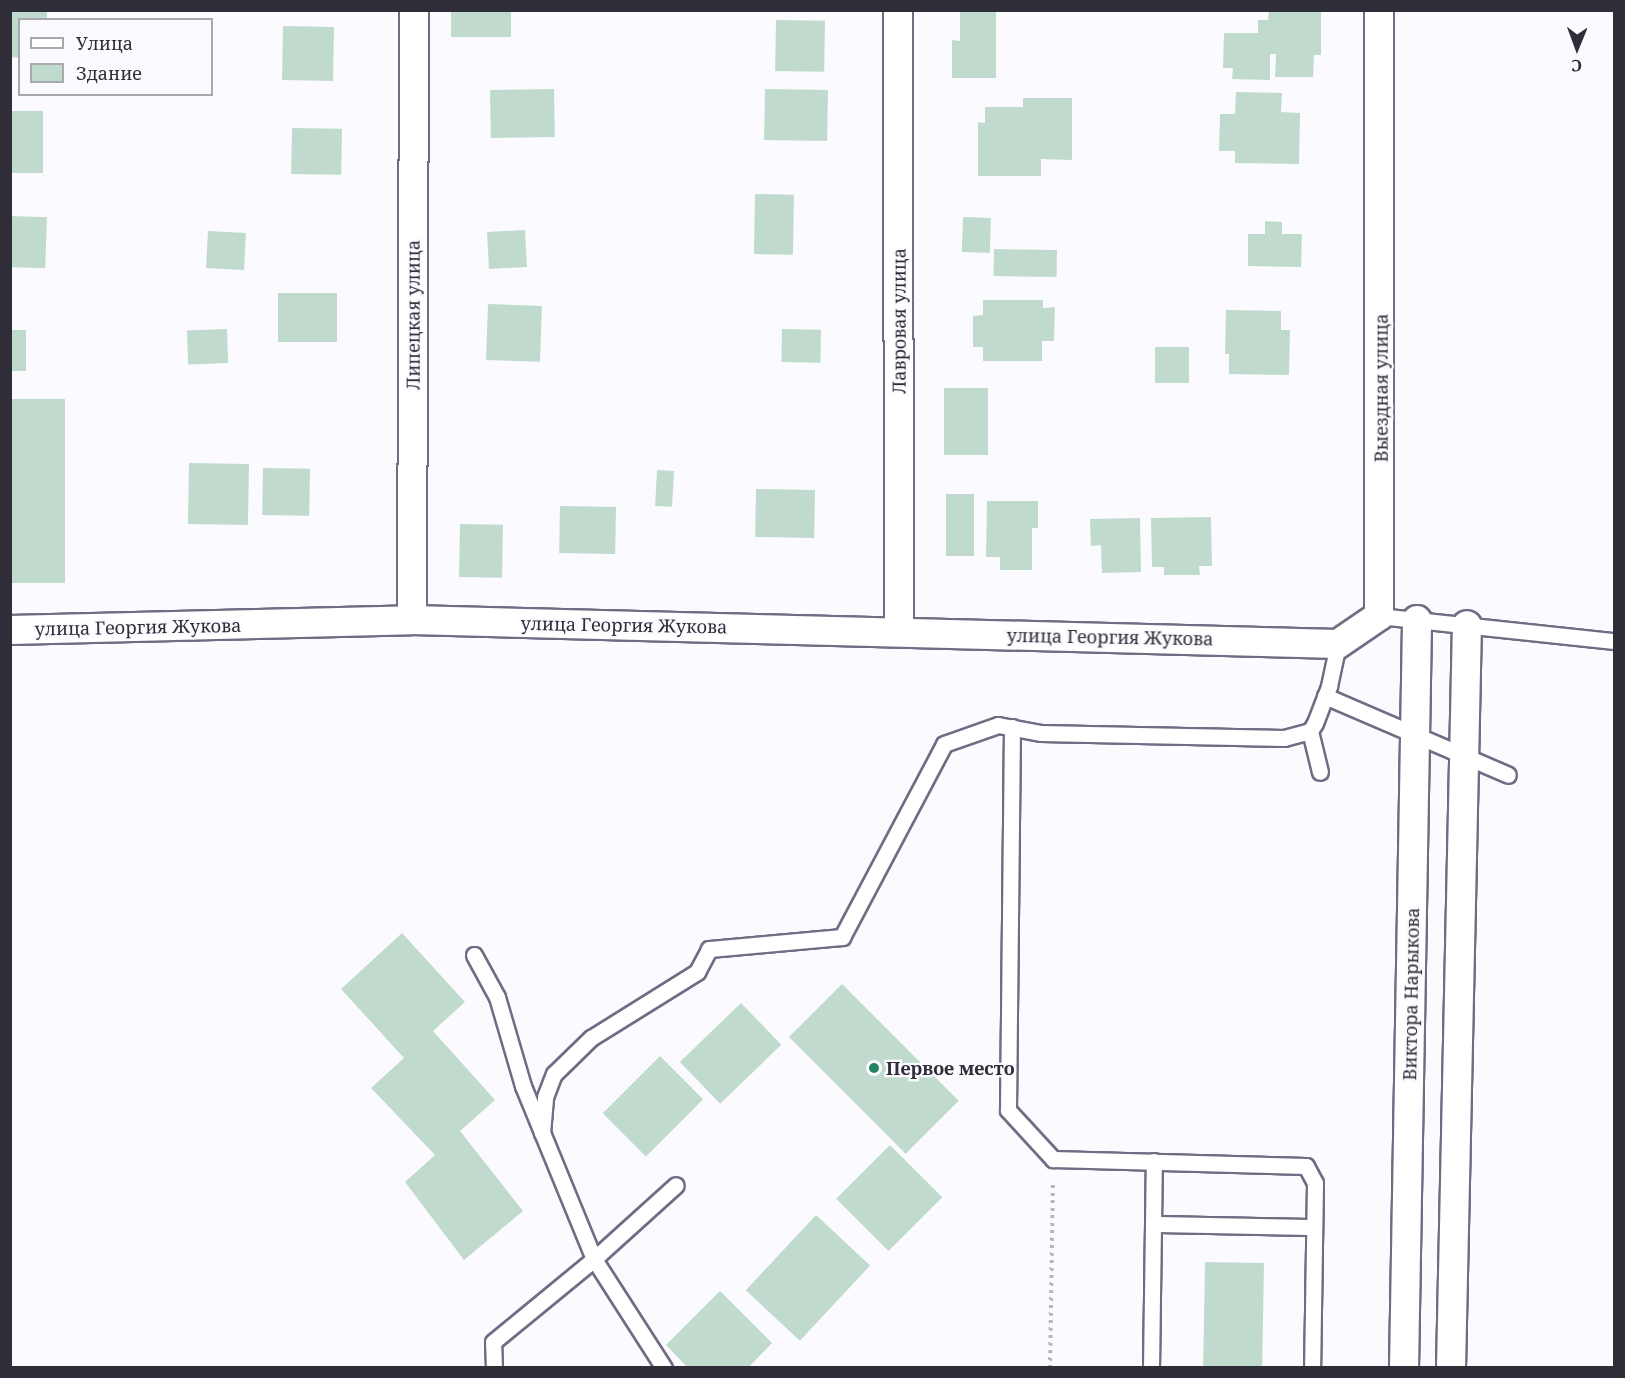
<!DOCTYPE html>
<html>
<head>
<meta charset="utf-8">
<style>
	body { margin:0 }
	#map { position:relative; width:1625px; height:1378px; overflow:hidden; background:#fafaff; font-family:"Noto Serif",serif }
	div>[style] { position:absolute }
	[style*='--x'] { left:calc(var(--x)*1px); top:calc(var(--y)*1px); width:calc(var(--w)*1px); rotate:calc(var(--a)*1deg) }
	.building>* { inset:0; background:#c0dbcd; transform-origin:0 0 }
	.path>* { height:4px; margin-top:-2px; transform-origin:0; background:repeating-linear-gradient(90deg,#b7b6bd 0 3px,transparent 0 7.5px) }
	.roads { filter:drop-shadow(2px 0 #706c83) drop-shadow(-2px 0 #706c83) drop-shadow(0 2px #706c83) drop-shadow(0 -2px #706c83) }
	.service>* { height:15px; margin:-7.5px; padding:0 7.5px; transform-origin:7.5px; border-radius:7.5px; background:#fff }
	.minor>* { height:28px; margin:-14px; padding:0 14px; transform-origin:14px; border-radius:14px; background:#fff }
	.dots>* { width:16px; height:16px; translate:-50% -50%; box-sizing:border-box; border:3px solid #fafaff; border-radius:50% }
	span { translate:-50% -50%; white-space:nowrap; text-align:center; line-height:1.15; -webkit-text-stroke:4.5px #fafaff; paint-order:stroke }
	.street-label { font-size:18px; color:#2f2d37 }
	.poi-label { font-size:18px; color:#2f2d37; font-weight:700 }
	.left { translate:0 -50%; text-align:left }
	.frame { position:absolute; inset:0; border:12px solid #2f2d37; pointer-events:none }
	.legend { position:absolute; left:18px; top:18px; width:195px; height:78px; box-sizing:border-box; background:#fafaff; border:2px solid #a9a8af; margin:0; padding:8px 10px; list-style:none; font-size:18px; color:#2f2d37 }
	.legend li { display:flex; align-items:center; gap:12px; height:30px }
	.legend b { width:30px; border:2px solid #a9a8af }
	.north { position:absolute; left:1547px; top:18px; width:60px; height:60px; -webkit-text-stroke:4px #fafaff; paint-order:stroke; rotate:181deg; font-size:16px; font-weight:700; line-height:24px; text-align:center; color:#2f2d37 }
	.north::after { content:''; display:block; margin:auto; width:21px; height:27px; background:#2f2d37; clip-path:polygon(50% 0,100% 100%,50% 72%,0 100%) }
</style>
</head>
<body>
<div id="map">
	<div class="building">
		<div style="clip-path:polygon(10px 10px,47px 10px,47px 20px,20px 20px,20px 58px,10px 57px)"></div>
		<div style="left:451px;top:10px;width:60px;height:27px"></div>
		<div style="clip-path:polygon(960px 10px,996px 10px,996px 78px,952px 78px,952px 40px,960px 41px)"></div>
		<div style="clip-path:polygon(1269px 10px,1321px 10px,1321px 55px,1314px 55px,1313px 77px,1275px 77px,1276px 54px,1270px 54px,1270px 80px,1232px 79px,1233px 68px,1223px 68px,1224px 33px,1258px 33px,1258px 20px,1268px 20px)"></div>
		<div style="left:776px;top:20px;width:49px;height:51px;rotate:1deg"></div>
		<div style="left:283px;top:26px;width:51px;height:54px;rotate:1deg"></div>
		<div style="left:554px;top:89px;width:48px;height:64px;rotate:89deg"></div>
		<div style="left:765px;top:89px;width:63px;height:51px;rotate:1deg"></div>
		<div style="clip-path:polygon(1236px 92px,1282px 93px,1281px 112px,1300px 113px,1299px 164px,1235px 163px,1235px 151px,1219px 151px,1220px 114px,1235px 114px)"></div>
		<div style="clip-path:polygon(1023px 98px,1072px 98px,1072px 160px,1041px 159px,1041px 176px,978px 176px,978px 122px,985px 123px,985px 107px,1023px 107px)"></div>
		<div style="left:10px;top:111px;width:33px;height:62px"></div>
		<div style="left:292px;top:128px;width:50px;height:46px;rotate:1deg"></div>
		<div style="left:755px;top:194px;width:39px;height:60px;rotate:1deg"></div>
		<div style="left:10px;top:216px;width:37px;height:51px;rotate:2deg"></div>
		<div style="left:963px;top:217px;width:28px;height:35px;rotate:2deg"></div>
		<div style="clip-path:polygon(1265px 221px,1282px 222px,1282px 234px,1302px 234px,1301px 267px,1248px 266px,1248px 234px,1265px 234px)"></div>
		<div style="left:525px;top:230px;width:37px;height:38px;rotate:87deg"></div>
		<div style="left:208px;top:231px;width:38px;height:37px;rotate:3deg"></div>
		<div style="left:994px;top:249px;width:63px;height:27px;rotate:1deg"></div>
		<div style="left:278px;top:293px;width:59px;height:49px"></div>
		<div style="clip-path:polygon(983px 300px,1043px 300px,1043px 308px,1055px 307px,1054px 341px,1042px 341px,1042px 361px,983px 361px,983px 347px,973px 347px,973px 316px,983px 315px)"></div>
		<div style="left:488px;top:304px;width:54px;height:56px;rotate:2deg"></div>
		<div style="clip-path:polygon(1226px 310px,1281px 311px,1281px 330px,1290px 330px,1289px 375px,1229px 374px,1229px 354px,1225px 354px)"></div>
		<div style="left:227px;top:329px;width:34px;height:40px;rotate:88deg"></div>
		<div style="left:782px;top:329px;width:39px;height:33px;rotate:1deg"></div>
		<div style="left:10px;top:330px;width:16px;height:41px"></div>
		<div style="left:1155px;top:347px;width:34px;height:36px"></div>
		<div style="left:944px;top:388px;width:44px;height:67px"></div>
		<div style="left:10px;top:399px;width:55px;height:184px"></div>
		<div style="left:189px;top:463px;width:60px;height:61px;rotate:1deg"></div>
		<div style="left:263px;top:468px;width:47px;height:47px;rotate:1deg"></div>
		<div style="left:657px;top:470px;width:17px;height:36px;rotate:3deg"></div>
		<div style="left:756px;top:489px;width:59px;height:48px;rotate:1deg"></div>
		<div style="left:946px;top:494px;width:28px;height:62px"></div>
		<div style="clip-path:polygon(987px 501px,1038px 501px,1038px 528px,1032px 528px,1032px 570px,1000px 570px,1000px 557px,986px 557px)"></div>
		<div style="left:560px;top:506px;width:56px;height:47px;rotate:1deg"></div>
		<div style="clip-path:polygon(1211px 517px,1212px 566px,1199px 566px,1200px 575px,1164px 575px,1164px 567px,1152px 567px,1151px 518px)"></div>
		<div style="clip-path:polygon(1140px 518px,1141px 572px,1102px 573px,1101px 545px,1091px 546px,1090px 519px)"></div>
		<div style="left:460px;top:524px;width:43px;height:53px;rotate:1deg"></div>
		<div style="clip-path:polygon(402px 933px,465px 1002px,433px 1031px,495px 1100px,460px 1131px,523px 1211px,464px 1260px,405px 1182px,435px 1155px,371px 1088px,404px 1058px,341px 989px)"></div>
		<div style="left:842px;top:984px;width:165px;height:75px;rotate:45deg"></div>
		<div style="left:741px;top:1003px;width:58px;height:85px;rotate:46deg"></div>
		<div style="left:660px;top:1056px;width:61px;height:81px;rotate:45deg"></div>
		<div style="left:890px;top:1145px;width:74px;height:76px;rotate:45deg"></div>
		<div style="left:816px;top:1215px;width:74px;height:103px;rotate:43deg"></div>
		<div style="left:1205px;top:1262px;width:59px;height:106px;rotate:1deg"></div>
		<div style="clip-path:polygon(720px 1291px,772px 1343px,748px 1368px,688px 1368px,666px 1345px)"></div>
	</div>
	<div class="path">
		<div style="--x:1050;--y:1368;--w:187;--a:-89.1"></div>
	</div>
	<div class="roads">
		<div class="service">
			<div style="--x:1379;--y:616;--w:236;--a:6.1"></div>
			<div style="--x:1325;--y:696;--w:199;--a:23.3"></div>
			<div style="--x:1012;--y:727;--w:383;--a:90.6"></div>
			<div style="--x:1008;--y:1110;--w:67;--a:47.4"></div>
			<div style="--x:1053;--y:1159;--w:253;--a:1.6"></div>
			<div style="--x:1306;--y:1166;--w:19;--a:62"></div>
			<div style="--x:1315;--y:1183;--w:185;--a:90.9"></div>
			<div style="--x:1310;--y:731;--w:42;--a:76.3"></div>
			<div style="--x:474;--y:955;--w:48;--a:61.3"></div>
			<div style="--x:497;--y:997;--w:93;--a:73.7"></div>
			<div style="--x:523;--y:1086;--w:187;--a:67.7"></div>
			<div style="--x:594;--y:1259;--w:110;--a:-42.1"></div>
			<div style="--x:542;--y:1133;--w:36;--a:-85"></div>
			<div style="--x:545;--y:1097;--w:25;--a:-69"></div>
			<div style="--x:554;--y:1074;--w:52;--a:-44.2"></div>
			<div style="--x:591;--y:1038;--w:125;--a:-31.9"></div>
			<div style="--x:697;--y:972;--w:26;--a:-62"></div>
			<div style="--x:709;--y:949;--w:134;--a:-5.2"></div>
			<div style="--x:842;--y:937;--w:218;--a:-62.1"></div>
			<div style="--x:944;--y:744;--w:57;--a:-19.4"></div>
			<div style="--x:998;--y:725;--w:44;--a:10.5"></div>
			<div style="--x:1041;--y:733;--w:243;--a:1.2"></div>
			<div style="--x:1284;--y:738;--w:27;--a:-15"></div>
			<div style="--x:1310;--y:731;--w:9;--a:-58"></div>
			<div style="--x:1315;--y:723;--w:40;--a:-69"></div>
			<div style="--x:1329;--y:686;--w:43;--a:-77.9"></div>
			<div style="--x:1153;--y:1224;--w:161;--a:1.1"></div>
			<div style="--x:494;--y:1368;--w:26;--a:-92"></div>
			<div style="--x:493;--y:1342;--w:131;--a:-39.4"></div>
			<div style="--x:594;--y:1259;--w:130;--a:57.3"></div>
			<div style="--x:1151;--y:1368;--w:207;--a:-89.2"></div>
		</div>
		<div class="minor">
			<div style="--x:898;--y:10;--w:621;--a:89.91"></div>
			<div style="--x:412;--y:620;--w:610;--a:-89.81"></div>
			<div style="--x:10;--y:630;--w:402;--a:-1.4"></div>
			<div style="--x:412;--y:620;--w:926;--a:1.48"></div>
			<div style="--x:1338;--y:644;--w:50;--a:-34.3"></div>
			<div style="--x:1379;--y:616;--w:606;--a:-90"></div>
			<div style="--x:1404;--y:1368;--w:748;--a:-89"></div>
			<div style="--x:1451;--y:1368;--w:743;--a:-88.77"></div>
		</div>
	</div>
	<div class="dots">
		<div style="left:874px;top:1068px;background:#22855f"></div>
	</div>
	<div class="street-label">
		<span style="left:413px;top:315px;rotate:-90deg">Липецкая улица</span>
		<span style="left:899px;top:321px;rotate:-90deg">Лавровая улица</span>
		<span style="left:1381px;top:388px;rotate:-90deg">Выездная улица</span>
		<span style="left:624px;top:625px;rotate:1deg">улица Георгия Жукова</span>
		<span style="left:138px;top:627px;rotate:-1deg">улица Георгия Жукова</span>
		<span style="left:1110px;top:637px;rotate:1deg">улица Георгия Жукова</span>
		<span style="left:1411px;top:994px;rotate:-89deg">Виктора Нарыкова</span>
	</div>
	<div class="poi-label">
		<span class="left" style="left:886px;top:1068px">Первое место</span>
	</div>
	<div class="frame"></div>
	<ul class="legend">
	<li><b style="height:8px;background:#fff"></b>Улица</li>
	<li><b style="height:16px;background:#c0dbcd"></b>Здание</li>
	</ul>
	<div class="north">С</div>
</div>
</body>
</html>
